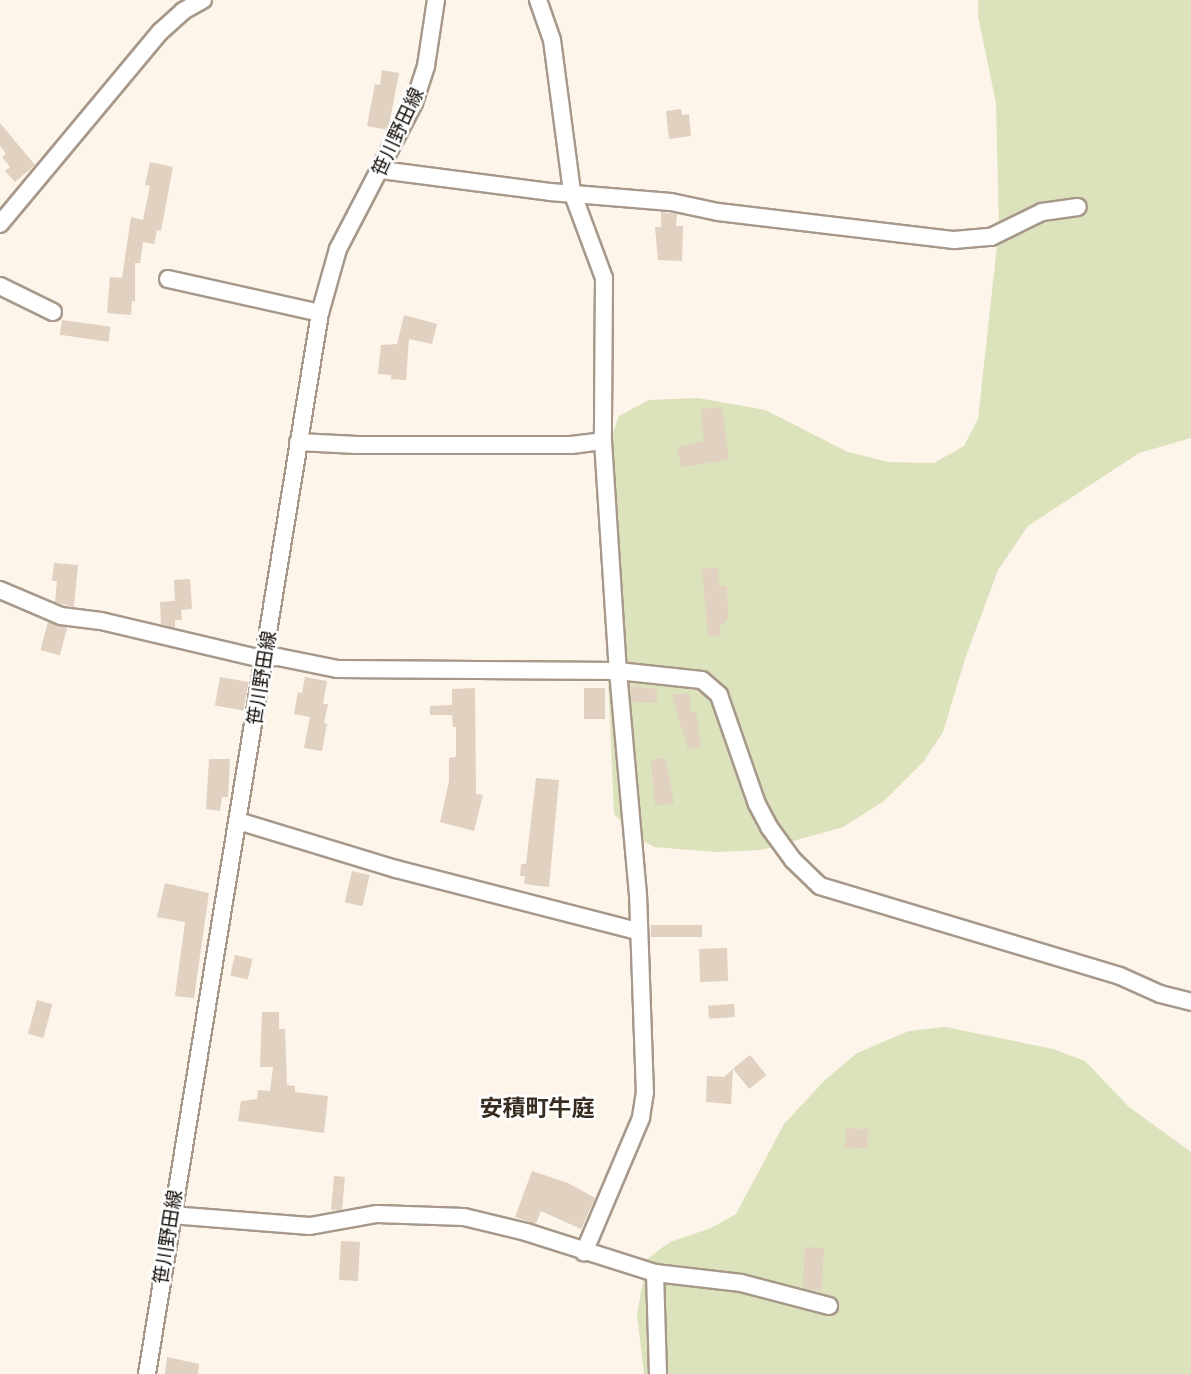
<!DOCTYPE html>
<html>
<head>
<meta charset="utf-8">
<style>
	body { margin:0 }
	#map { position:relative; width:1191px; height:1374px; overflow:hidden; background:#fdf4ea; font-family:Merriweather,"Noto Sans JP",serif }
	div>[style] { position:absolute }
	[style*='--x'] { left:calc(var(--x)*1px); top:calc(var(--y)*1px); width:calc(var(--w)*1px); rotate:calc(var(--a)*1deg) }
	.green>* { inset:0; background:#dce2bc }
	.building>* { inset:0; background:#e0d1c1; transform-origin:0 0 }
	.roads { filter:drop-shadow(2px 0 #a7988a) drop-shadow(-2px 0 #a7988a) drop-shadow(0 2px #a7988a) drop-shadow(0 -2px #a7988a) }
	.minor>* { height:16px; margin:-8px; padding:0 8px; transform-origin:8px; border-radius:8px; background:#fff }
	span { translate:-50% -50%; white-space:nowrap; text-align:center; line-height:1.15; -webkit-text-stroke:5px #fff; paint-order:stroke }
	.street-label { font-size:19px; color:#120d08 }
	.quarter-label { font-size:23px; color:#382c20; font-weight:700 }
</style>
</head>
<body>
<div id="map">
	<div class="green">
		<div style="clip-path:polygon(978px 0,1191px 0,1191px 438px,1139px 453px,1028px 526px,998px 570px,965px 659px,943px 732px,923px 762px,884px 801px,843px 827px,761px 850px,716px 852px,654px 847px,633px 835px,614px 814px,601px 518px,605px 454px,619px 416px,649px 400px,698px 398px,765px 410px,848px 452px,888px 462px,934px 463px,964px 446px,978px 419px,999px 228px,996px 103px,978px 16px)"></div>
		<div style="clip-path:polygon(945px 1027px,1053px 1049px,1085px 1061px,1129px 1107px,1191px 1152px,1191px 1374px,644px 1374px,637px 1314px,647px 1259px,670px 1242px,711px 1228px,736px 1214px,784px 1124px,825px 1080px,857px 1053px,909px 1031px)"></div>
	</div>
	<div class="building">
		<div style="clip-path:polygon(382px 70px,399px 73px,388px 130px,367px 126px,375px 84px,380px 85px)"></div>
		<div style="clip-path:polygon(681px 109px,682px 115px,689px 114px,691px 136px,669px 139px,666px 111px)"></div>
		<div style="clip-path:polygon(0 123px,35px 165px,15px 182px,5px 171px,10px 167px,2px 157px,6px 154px,0 146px)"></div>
		<div style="clip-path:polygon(150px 162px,173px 167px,161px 231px,157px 230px,154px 244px,143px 242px,140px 263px,135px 263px,135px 301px,132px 301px,131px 315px,107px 313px,110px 277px,122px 278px,131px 217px,143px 220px,150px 186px,145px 185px)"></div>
		<div style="clip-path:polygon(661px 212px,677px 214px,676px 226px,683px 226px,682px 261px,658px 260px,655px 227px,661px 227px)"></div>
		<div style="clip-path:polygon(404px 315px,437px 324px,432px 344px,409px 339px,406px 380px,391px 379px,391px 375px,378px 374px,381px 345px,397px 344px)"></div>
		<div style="left:62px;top:320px;width:49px;height:15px;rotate:8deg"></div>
		<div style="clip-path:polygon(722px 407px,729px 460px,681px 467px,677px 447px,704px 441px,701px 409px)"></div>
		<div style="clip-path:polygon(54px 563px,78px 565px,74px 607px,55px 602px,57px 581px,52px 581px)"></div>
		<div style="clip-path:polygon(718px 568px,719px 586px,727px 586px,728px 619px,725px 619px,725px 624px,720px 624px,721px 635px,708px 636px,702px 569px)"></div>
		<div style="clip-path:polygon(190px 579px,192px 609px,181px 610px,182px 620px,175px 620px,175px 628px,161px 624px,160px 602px,175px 601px,174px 580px)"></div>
		<div style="left:48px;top:622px;width:20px;height:29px;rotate:15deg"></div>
		<div style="left:220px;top:677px;width:29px;height:29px;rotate:10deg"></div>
		<div style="clip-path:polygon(305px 677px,327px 681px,323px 704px,328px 704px,324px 723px,327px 724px,322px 751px,304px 748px,310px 717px,294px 714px,298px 692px,302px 693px)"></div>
		<div style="clip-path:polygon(631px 686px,657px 689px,657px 703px,631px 702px)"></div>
		<div style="clip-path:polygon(475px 688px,476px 794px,483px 795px,474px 831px,440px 822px,449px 781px,449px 758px,456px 757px,456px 727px,453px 727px,452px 715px,430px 715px,430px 706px,452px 705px,452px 689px)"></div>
		<div style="left:584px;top:688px;width:21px;height:31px"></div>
		<div style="clip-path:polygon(689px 693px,691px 712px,696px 712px,701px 746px,688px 750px,672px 695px)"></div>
		<div style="clip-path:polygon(666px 758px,674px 804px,655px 805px,651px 760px)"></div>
		<div style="clip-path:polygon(209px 759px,230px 759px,228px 797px,222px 797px,220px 811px,206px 809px)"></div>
		<div style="clip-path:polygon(536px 778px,559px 780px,549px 887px,524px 884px,525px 876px,520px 876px,521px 864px,526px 864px)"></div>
		<div style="left:352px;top:871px;width:18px;height:32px;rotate:13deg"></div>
		<div style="clip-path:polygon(165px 883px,209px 893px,194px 998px,175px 996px,185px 922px,157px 917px)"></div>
		<div style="left:702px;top:925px;width:12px;height:51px;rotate:90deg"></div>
		<div style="left:727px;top:948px;width:33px;height:28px;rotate:88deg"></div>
		<div style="left:235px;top:955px;width:18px;height:21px;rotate:13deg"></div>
		<div style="left:37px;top:1000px;width:16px;height:35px;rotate:15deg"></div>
		<div style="left:734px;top:1004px;width:13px;height:26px;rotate:86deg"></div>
		<div style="clip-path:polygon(262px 1012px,279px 1012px,279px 1029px,285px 1029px,287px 1085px,295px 1086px,295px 1092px,328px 1096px,324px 1133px,238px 1121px,241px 1101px,257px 1099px,258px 1090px,270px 1091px,273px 1067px,260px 1067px)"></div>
		<div style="left:750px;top:1055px;width:26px;height:22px;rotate:51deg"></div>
		<div style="clip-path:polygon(733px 1069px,731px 1104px,706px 1102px,707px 1076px,724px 1077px)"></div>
		<div style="left:846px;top:1128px;width:22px;height:19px;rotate:3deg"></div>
		<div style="clip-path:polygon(532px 1171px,568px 1183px,595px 1198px,581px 1229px,541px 1211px,536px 1224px,515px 1217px)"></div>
		<div style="left:334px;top:1176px;width:11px;height:34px;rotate:5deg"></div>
		<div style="left:341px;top:1241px;width:19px;height:39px;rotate:3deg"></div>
		<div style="left:805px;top:1247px;width:19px;height:42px;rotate:3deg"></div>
		<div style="clip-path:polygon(167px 1357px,199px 1364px,198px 1374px,165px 1374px)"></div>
	</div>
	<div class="roads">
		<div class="minor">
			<div style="--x:538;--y:0;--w:42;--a:70.7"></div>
			<div style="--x:552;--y:40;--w:153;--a:82.5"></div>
			<div style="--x:572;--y:192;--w:92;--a:69.6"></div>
			<div style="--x:604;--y:278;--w:163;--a:90.4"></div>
			<div style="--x:603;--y:441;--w:230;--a:86.3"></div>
			<div style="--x:618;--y:671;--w:224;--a:84.9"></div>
			<div style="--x:638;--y:894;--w:198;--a:88"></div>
			<div style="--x:645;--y:1092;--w:26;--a:99"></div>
			<div style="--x:641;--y:1118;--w:146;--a:113"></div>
			<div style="--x:381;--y:170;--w:170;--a:7.4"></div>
			<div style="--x:550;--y:192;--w:121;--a:4.7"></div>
			<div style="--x:671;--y:202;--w:48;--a:12"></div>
			<div style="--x:718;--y:212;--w:238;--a:6.8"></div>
			<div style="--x:954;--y:240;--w:37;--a:-5"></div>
			<div style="--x:991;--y:237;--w:57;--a:-26.1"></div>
			<div style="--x:1042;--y:212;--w:36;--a:-8"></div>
			<div style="--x:0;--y:224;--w:250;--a:-50.2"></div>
			<div style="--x:160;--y:32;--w:31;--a:-42"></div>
			<div style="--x:183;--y:11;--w:23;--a:-29"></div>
			<div style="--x:168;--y:279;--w:156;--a:12.6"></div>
			<div style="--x:0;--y:286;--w:59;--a:26.1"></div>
			<div style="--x:298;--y:442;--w:59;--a:2.9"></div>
			<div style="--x:357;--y:445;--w:214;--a:0"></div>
			<div style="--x:571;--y:445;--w:32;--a:-7"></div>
			<div style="--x:0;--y:590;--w:66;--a:23.1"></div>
			<div style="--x:61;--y:616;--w:40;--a:7.1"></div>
			<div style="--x:101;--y:621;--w:161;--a:13.3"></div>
			<div style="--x:258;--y:658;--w:20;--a:-3"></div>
			<div style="--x:278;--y:657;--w:60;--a:11.5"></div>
			<div style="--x:337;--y:669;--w:281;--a:0.4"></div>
			<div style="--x:618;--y:671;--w:84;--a:6.1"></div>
			<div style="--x:702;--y:680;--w:23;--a:41"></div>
			<div style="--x:719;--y:695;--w:115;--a:70.8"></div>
			<div style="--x:757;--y:804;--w:26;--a:62"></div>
			<div style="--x:769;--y:827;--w:41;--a:54"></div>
			<div style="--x:793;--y:860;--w:37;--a:44"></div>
			<div style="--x:820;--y:886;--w:313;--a:16.7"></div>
			<div style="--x:1120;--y:976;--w:44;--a:24.2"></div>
			<div style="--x:1160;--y:994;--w:32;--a:14"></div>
			<div style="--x:238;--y:821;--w:165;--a:16.9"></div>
			<div style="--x:396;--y:869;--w:250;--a:14.4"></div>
			<div style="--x:171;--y:1215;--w:139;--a:4.5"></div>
			<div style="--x:310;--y:1226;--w:68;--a:-10.2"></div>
			<div style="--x:377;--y:1214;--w:87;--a:2"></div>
			<div style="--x:464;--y:1217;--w:64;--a:13.6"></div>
			<div style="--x:526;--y:1232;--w:135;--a:17.6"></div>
			<div style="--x:655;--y:1273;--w:87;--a:6.6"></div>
			<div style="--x:741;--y:1283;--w:91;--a:14.6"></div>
			<div style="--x:655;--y:1273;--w:101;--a:88.3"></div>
			<div style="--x:147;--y:1374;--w:1075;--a:-80.74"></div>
			<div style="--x:320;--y:313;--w:66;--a:-74.3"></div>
			<div style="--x:338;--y:249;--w:165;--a:-62.5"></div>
			<div style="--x:414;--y:103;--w:39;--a:-72"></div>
			<div style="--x:426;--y:66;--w:67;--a:-81.4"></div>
		</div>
	</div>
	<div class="street-label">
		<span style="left:398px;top:132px;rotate:-65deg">笹川野田線</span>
		<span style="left:262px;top:678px;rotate:-81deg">笹川野田線</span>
		<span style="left:168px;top:1237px;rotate:-81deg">笹川野田線</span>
	</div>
	<div class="quarter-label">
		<span style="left:537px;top:1108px">安積町牛庭</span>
	</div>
</div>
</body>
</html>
